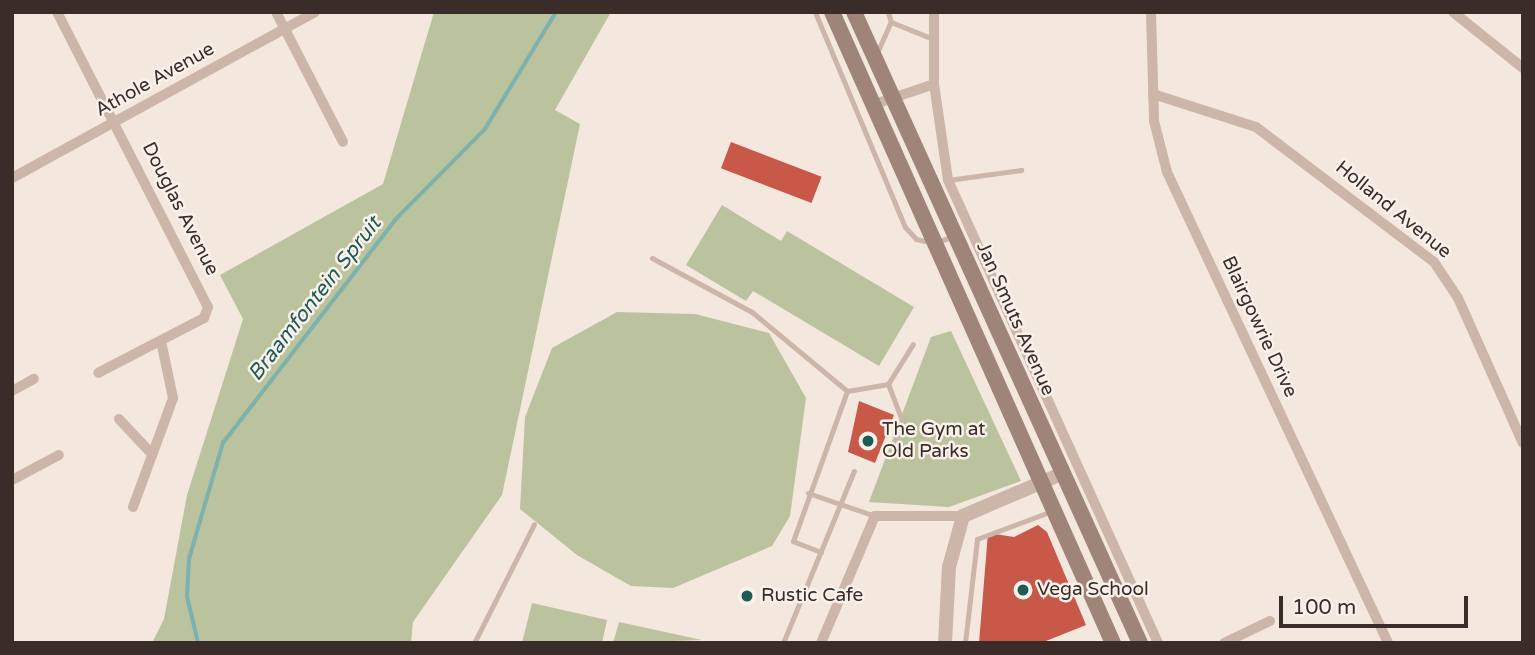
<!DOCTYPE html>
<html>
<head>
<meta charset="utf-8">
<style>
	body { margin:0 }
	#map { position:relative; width:1535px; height:655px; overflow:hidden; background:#f3e7de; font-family:"Varela Round",sans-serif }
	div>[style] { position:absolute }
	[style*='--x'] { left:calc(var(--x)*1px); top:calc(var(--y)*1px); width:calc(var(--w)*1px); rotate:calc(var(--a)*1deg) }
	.green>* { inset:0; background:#bac39d }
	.stream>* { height:3.5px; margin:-1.75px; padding:0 1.75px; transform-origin:1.75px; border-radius:1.75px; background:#7cb1ad }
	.building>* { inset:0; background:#c85847; transform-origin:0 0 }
	.service>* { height:5px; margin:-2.5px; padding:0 2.5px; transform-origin:2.5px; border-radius:2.5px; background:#ccb5a9 }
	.minor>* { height:10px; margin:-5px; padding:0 5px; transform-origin:5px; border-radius:5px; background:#ccb5a9 }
	.tertiary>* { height:14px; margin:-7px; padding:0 7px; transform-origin:7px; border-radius:7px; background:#ccb5a9 }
	.secondary>* { height:16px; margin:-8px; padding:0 8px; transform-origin:8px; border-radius:8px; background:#9f847a }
	.dots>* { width:19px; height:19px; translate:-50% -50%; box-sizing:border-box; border:4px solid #faf1ea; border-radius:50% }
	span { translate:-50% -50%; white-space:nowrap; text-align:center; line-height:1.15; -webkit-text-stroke:5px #faf1ea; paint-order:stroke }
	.street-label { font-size:19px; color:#392c29 }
	.poi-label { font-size:19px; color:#392c29 }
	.left { translate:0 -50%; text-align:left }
	.water-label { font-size:21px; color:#1e5b58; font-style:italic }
	.frame { position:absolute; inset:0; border:14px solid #392c29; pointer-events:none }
	.scale { position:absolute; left:1279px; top:596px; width:189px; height:32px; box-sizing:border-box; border:4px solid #392c29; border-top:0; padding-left:9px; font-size:21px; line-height:24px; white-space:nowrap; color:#392c29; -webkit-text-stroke:5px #faf1ea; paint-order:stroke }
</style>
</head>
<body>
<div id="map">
	<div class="green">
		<div style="clip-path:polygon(434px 12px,611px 12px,555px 110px,580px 124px,502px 495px,413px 622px,411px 643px,152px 643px,164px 619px,187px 495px,243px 319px,220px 275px,383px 184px)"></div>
		<div style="clip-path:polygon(722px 205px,781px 241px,787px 231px,914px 307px,879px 366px,753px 291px,746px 301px,686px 265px)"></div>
		<div style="clip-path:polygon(617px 312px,695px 314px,769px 333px,806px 398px,790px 516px,772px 546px,673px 588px,631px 586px,577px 555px,520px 509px,525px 417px,552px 348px)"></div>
		<div style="clip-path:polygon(951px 331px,1021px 481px,949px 507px,869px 502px,931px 337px)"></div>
		<div style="clip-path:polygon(532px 603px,607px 620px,602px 643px,522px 643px)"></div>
		<div style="clip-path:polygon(619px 622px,702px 640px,613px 643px)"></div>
	</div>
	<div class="stream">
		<div style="--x:198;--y:643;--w:47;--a:-103.4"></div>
		<div style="--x:187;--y:597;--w:38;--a:-87"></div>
		<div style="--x:189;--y:559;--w:121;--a:-73.7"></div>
		<div style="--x:223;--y:443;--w:283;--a:-52.3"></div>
		<div style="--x:396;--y:219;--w:127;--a:-45.3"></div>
		<div style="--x:485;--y:129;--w:137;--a:-58.7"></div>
	</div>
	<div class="building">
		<div style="left:731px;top:142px;width:97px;height:28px;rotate:21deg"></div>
		<div style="clip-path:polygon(859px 401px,894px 415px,875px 463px,848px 452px)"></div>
		<div style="clip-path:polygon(1038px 525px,1047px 532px,1086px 625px,1041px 643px,979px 643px,988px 533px,1014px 537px)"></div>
	</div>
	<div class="service">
		<div style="--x:815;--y:12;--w:233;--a:67.3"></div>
		<div style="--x:905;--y:227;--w:16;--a:47"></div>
		<div style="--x:916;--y:239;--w:17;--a:13"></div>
		<div style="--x:933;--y:243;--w:20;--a:-18"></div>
		<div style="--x:891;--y:22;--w:45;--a:22"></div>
		<div style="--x:876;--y:55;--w:36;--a:-66"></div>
		<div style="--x:891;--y:22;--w:10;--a:-107"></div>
		<div style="--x:948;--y:180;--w:74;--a:-7.8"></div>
		<div style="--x:652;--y:258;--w:114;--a:28.4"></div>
		<div style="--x:752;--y:312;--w:124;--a:39.7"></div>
		<div style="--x:847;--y:391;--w:42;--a:-9.7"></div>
		<div style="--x:888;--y:384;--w:47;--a:-58"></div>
		<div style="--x:888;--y:384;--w:40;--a:69"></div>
		<div style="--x:902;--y:421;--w:34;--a:107"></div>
		<div style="--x:808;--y:493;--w:71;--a:18.9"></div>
		<div style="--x:821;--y:552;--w:30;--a:-159"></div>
		<div style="--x:793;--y:541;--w:159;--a:-70.2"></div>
		<div style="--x:474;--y:643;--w:133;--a:-63.2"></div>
		<div style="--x:783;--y:643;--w:186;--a:-67.6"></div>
		<div style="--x:965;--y:643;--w:105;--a:-83.4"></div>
		<div style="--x:977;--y:539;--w:80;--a:-20.5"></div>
	</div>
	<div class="minor">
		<div style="--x:57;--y:12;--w:331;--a:62.9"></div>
		<div style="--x:208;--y:307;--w:12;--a:110"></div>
		<div style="--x:204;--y:318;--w:119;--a:152.6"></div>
		<div style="--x:276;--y:12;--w:146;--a:62.7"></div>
		<div style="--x:934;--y:12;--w:72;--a:90"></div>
		<div style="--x:934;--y:84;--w:97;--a:81.7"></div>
		<div style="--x:948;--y:180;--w:508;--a:65.6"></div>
		<div style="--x:1151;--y:12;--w:109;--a:88.4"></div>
		<div style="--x:1154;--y:121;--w:53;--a:75.7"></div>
		<div style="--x:1167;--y:172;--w:520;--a:64.86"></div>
		<div style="--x:1453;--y:12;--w:90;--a:38.7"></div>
		<div style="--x:1153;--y:94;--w:108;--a:17.8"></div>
		<div style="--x:1256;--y:127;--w:223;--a:37.2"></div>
		<div style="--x:1434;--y:262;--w:43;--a:56.3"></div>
		<div style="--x:1458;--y:298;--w:159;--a:65.9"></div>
		<div style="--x:872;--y:105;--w:65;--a:-18.7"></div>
		<div style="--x:12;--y:178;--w:345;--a:-28.7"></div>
		<div style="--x:12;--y:391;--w:25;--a:-29"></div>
		<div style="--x:119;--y:419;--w:44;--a:46.8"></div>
		<div style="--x:12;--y:480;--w:53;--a:-28"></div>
		<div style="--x:133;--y:507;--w:116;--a:-69.8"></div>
		<div style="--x:173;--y:398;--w:58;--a:-101.9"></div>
		<div style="--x:821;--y:643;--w:138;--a:-67"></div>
		<div style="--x:875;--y:516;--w:88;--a:0"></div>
		<div style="--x:1224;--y:643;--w:51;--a:-25.6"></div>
	</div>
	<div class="tertiary">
		<div style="--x:945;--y:643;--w:76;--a:-87"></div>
		<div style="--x:949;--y:567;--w:53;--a:-74.6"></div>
		<div style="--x:963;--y:516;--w:107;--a:-23.2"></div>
	</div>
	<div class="secondary">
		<div style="--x:832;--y:12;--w:691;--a:66"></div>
		<div style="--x:854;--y:12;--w:693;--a:65.62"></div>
	</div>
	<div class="dots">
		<div style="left:868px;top:441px;background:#1e5b58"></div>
		<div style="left:1023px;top:590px;background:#1e5b58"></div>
		<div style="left:747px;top:596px;background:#1e5b58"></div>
	</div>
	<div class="street-label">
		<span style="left:155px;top:80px;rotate:-29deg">Athole Avenue</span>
		<span style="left:180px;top:209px;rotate:63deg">Douglas Avenue</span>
		<span style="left:1393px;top:210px;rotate:39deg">Holland Avenue</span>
		<span style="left:1015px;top:319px;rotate:66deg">Jan Smuts Avenue</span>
		<span style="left:1259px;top:327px;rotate:65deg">Blairgowrie Drive</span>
	</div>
	<div class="poi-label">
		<span class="left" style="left:882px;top:441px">The Gym at<br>Old Parks</span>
		<span class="left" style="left:1037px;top:590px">Vega School</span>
		<span class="left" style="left:761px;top:596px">Rustic Cafe</span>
	</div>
	<div class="water-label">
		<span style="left:315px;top:299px;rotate:-52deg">Braamfontein Spruit</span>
	</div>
	<div class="frame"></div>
	<div class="scale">100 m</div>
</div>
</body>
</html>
